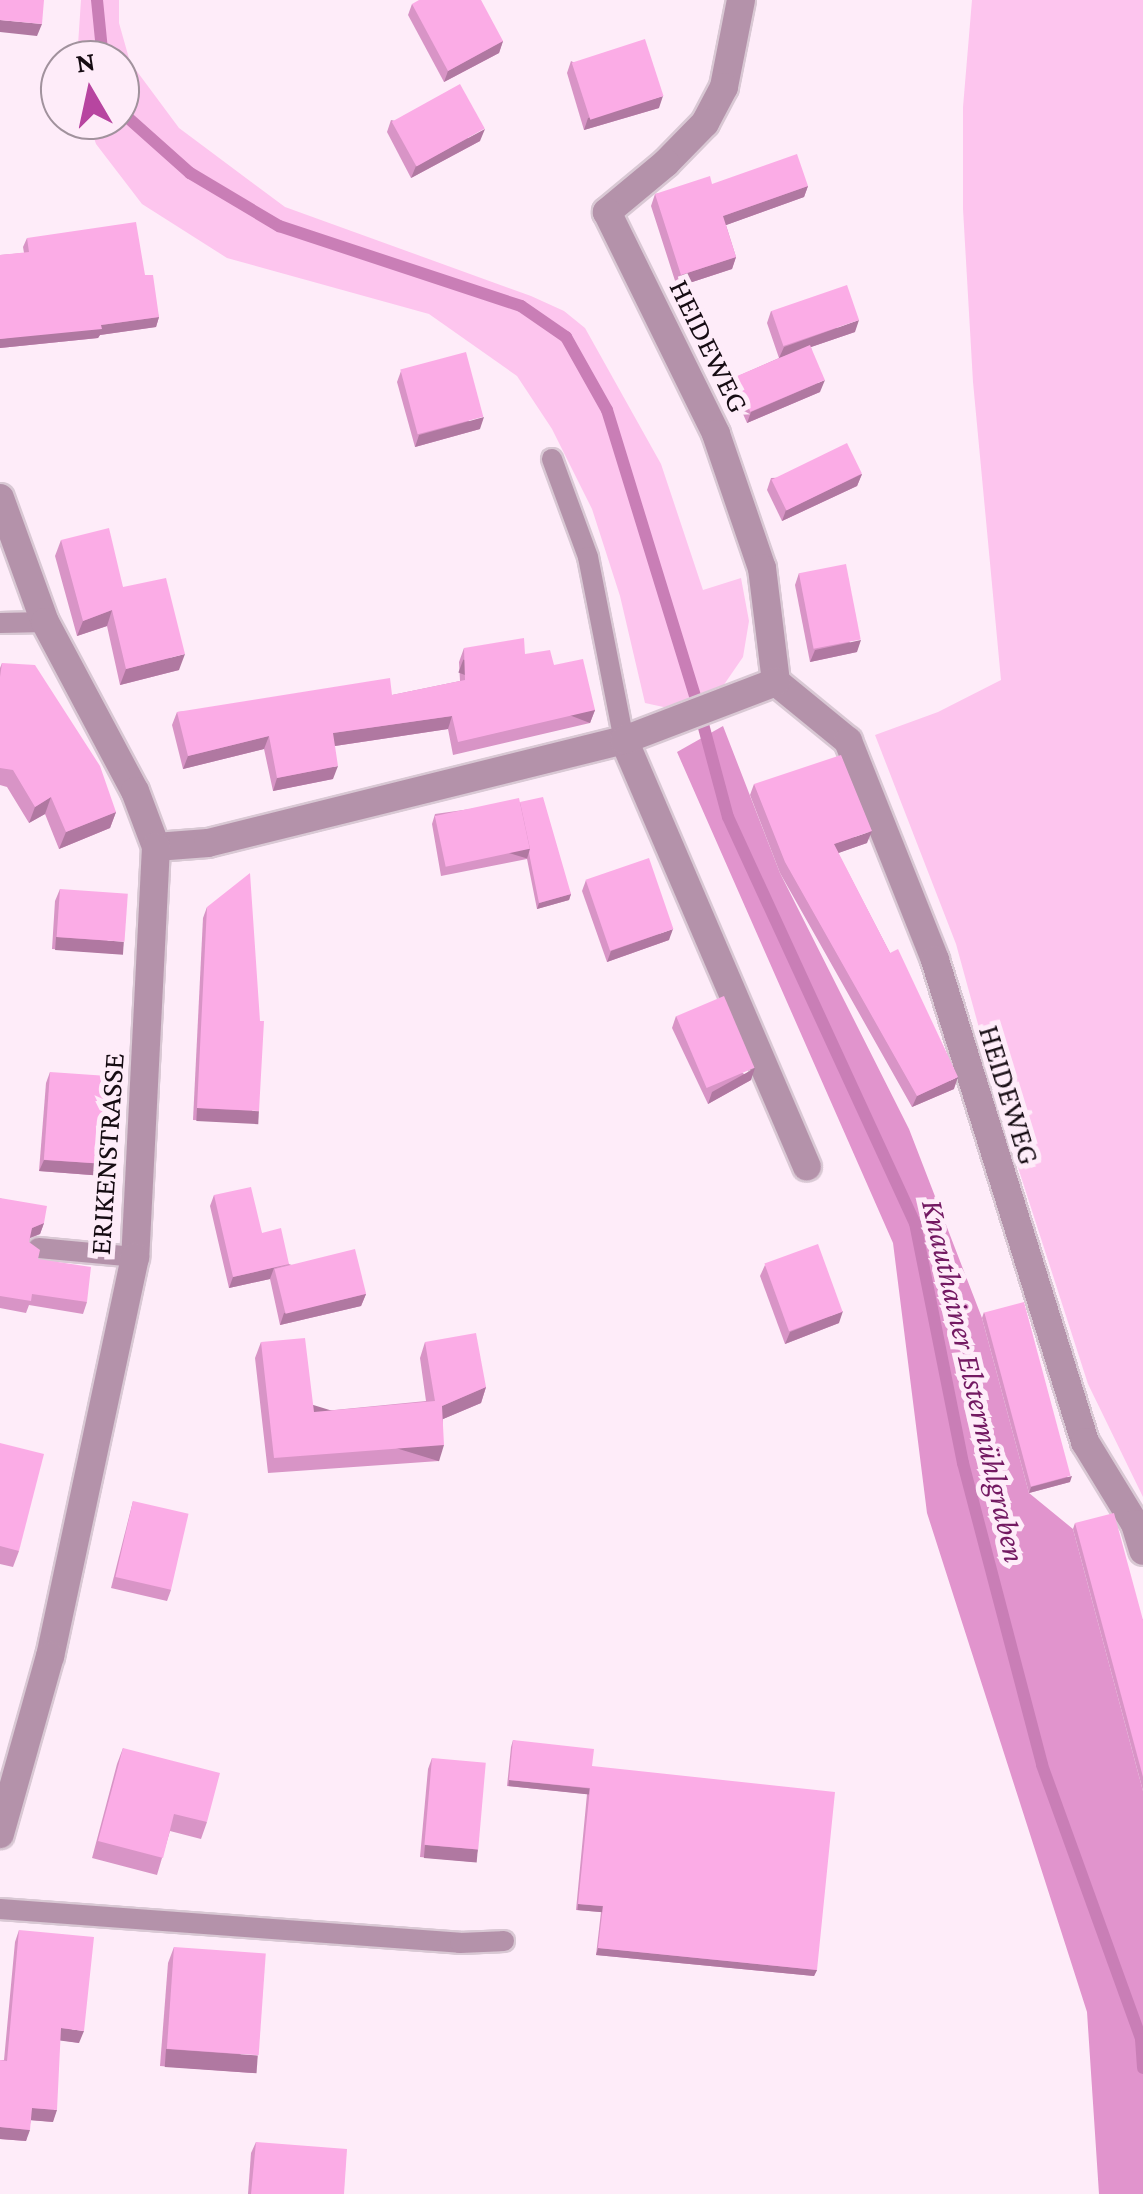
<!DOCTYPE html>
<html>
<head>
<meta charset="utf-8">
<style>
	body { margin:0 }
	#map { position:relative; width:1143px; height:2194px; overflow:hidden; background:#feecf9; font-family:"Crimson Pro",serif }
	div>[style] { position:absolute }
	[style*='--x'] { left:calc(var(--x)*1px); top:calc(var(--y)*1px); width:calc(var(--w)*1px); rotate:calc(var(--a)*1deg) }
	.green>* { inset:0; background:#fdc5ee }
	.forest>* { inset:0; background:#e194cd }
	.stream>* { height:12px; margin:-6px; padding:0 6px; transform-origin:6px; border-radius:6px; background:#c97eb6 }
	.roads { filter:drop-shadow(2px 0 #d9c8d4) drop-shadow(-2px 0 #d9c8d4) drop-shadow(0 2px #d9c8d4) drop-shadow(0 -2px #d9c8d4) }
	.service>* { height:20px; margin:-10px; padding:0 10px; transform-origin:10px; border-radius:10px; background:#b492aa }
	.minor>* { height:28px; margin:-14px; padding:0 14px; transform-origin:14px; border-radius:14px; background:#b492aa }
	.tertiary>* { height:28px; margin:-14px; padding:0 14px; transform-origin:14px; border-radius:14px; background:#b492aa }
	.wall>* { inset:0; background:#d894c6 }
	.shaded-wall>* { inset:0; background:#b078a1; transform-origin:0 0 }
	.building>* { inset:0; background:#fbace6; transform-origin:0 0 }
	span { translate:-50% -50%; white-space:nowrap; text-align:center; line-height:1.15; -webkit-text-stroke:10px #feecf9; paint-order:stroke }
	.street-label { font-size:30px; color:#160c13 }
	.water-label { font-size:32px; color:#731962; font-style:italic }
	.north { position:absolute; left:40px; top:40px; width:100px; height:100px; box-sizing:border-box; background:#feecf9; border:2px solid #a1929d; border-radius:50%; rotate:351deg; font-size:28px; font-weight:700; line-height:40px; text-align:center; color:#160c13 }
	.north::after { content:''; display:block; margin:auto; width:35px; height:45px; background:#b745a0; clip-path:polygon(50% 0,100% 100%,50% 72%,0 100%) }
</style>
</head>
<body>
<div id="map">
	<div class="green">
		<div style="clip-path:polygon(81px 0,119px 0,119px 23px,130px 62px,179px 128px,285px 207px,531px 296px,564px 311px,585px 328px,661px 464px,703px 590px,741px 578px,749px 621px,743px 657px,721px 689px,668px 708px,645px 703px,620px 596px,592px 509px,552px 429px,517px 376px,429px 314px,227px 258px,142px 204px,96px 144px,88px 120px,120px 120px,120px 60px,77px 60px)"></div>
		<div style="clip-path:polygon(972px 0,1143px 0,1143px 1497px,1088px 1384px,1013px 1152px,956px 944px,875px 735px,938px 712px,1001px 680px,973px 382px,963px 209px,963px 107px)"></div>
	</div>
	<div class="forest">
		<div style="clip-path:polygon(723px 726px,780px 873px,909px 1129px,982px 1318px,1029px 1493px,1073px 1529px,1143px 1791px,1143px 2194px,1099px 2194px,1087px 2012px,927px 1513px,893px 1243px,677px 752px)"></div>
	</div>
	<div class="stream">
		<div style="--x:97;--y:0;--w:60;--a:84.3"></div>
		<div style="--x:120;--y:102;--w:15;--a:67"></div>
		<div style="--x:126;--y:116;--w:86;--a:41.7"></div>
		<div style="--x:190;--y:173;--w:104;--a:30.8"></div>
		<div style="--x:279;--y:226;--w:255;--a:18.3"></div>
		<div style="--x:521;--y:306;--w:55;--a:34.6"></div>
		<div style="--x:566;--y:337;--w:84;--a:60.7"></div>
		<div style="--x:607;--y:410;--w:303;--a:72.9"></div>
		<div style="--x:703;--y:724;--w:96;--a:75"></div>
		<div style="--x:728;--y:817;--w:447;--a:65.3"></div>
		<div style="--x:915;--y:1223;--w:245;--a:78.7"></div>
		<div style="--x:963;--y:1463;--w:312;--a:75.3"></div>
		<div style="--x:1042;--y:1765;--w:291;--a:70.1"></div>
		<div style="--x:1141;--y:2039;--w:29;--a:86"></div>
	</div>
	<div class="roads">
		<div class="service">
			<div style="--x:552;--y:459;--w:104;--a:69.8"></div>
			<div style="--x:588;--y:557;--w:187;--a:78.9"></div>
			<div style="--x:0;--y:623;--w:45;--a:-1.3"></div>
			<div style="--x:38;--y:1248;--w:97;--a:5.3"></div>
			<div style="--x:0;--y:1909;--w:461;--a:4.2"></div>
			<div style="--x:460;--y:1943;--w:44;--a:-2.6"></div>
		</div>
		<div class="minor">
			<div style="--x:741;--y:0;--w:89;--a:101.1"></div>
			<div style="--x:724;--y:87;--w:41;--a:117.8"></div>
			<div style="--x:705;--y:123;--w:56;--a:134.3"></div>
			<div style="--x:666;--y:163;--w:77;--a:140.3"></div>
			<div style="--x:607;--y:212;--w:247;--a:63.8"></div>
			<div style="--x:716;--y:434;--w:142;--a:71.1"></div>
			<div style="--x:762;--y:568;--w:115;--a:83"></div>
			<div style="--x:776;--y:682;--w:93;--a:39.3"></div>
			<div style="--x:848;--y:741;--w:236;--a:68.3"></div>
			<div style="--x:935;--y:960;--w:505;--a:72.71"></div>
			<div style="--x:1085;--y:1442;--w:96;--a:58.6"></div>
			<div style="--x:1135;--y:1524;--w:28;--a:73"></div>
			<div style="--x:624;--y:740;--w:464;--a:66.8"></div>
			<div style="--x:156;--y:847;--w:52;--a:-4.4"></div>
			<div style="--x:208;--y:843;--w:429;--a:-13.9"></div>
			<div style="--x:624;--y:740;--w:163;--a:-20.9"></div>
		</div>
		<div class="tertiary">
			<div style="--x:0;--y:498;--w:132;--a:70.1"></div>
			<div style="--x:45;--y:622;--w:191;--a:62"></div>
			<div style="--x:135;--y:791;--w:60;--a:69.4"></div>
			<div style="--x:156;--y:847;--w:411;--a:92.9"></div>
			<div style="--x:135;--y:1257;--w:408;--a:102"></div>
			<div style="--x:50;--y:1656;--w:185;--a:105.7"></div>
		</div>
	</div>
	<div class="wall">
		<div style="clip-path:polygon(412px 4px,503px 41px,499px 53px,444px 82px,408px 15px)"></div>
		<div style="clip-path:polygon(571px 61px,659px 108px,584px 130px,567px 73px)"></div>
		<div style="clip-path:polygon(391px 120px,480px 141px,411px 178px,387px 132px)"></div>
		<div style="clip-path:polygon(712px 184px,808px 186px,804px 197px,726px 225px,736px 257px,732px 269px,677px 287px,651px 206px,655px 194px)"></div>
		<div style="clip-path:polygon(27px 238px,145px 275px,159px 317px,156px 327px,100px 335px,98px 338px,0 348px,0 255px,24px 253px,23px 247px)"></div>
		<div style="clip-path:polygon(771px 311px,855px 332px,811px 347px,820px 392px,747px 423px,732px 389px,736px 377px,779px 358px,767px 323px)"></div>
		<div style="clip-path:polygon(401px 371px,480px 429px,415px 447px,397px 382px)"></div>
		<div style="clip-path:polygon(862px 474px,857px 486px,782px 521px,767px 490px,771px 478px)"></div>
		<div style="clip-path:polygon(61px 540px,123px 587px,179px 670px,120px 685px,107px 626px,77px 636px,55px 556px)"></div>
		<div style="clip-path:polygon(799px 573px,857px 652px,810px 662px,795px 585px)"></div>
		<div style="clip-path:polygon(464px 648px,525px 654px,554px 665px,595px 710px,590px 723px,453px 755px,448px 729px,335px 746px,333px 779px,273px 791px,264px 749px,183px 769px,172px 725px,177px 712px,392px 695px,460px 681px,459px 662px)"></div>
		<div style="clip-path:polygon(2px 663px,116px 812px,110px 828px,59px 849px,45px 814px,29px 823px,7px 787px,0 785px,0 668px)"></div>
		<div style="clip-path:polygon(754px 784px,867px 843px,838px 853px,890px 953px,954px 1089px,912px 1107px,780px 873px,750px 795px)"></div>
		<div style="clip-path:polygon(520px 802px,571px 894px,569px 900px,537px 909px,527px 859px,441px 876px,432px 824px,435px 814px)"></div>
		<div style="clip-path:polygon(586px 880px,669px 940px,607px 962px,582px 891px)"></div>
		<div style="clip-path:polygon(60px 889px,120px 954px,52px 949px,55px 901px)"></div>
		<div style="clip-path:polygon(207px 907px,255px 1123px,193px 1120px,203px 918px)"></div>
		<div style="clip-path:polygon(676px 1016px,751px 1080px,708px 1104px,672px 1028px)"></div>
		<div style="clip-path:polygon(50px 1072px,108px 1164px,104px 1176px,39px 1171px,46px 1083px)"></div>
		<div style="clip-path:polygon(214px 1195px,262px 1233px,289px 1264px,366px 1294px,361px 1306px,280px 1325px,270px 1279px,229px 1288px,210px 1206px)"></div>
		<div style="clip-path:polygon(0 1198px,44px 1223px,40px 1234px,30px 1238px,29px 1242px,38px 1259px,87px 1302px,83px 1314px,29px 1305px,26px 1313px,0 1308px)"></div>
		<div style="clip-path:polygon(765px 1265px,839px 1323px,785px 1344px,760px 1276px)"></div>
		<div style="clip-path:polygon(984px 1312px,1070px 1482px,1029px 1493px,982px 1318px)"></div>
		<div style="clip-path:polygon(261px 1342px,314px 1412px,426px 1401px,420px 1358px,425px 1342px,486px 1387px,481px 1403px,443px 1419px,439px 1461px,268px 1473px,255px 1358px)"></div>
		<div style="clip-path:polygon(0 1443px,19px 1551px,13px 1567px,0 1564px)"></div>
		<div style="clip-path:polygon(133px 1501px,171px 1590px,167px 1601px,111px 1588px)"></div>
		<div style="clip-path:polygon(1075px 1523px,1143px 1620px,1143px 1791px,1073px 1529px)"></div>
		<div style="clip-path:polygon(513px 1740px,592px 1766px,817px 1970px,814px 1976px,596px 1955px,601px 1912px,576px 1910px,587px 1794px,507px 1786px,511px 1747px)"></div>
		<div style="clip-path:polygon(123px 1748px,207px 1822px,201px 1839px,170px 1831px,157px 1875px,92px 1858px,117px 1764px)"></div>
		<div style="clip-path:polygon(432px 1758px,478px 1850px,474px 1862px,420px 1857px,428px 1769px)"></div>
		<div style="clip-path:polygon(19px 1930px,79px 2043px,60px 2040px,53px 2122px,31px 2120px,26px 2141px,0 2139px,0 2060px,4px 2060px,15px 1942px)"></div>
		<div style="clip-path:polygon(174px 1947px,252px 2073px,160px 2066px,168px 1963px)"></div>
		<div style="clip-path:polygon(256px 2142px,344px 2194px,248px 2194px,251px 2153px)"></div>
	</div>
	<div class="shaded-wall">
		<div style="clip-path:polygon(0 20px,42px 24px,37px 36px,0 32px)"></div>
		<div style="clip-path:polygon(503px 41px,499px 53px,444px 82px,448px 71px)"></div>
		<div style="clip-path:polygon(663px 96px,659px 108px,584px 130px,588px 118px)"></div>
		<div style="clip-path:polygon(485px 129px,480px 141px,411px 178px,416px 166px)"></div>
		<div style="clip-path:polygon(808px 186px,804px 197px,718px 228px,723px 216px)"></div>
		<div style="clip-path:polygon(736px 257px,732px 269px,677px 287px,681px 275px)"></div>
		<div style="clip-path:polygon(159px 317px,156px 327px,100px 335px,98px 338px,0 348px,0 339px)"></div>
		<div style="clip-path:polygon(859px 320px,855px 332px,779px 358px,784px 347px)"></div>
		<div style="clip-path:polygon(825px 380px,820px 392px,747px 423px,751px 412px)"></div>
		<div style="clip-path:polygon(484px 417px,480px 429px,415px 447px,419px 435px)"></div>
		<div style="clip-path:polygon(862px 474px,857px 486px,782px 521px,786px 510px)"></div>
		<div style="clip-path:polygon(112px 610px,107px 626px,77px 636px,83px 621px)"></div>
		<div style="clip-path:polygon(861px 640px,857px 652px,810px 662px,815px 650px)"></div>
		<div style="clip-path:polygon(185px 654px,179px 670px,120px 685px,126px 669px)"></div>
		<div style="left:595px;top:710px;width:14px;height:141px;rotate:111deg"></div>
		<div style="clip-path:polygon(452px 716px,448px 729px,328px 747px,333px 733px)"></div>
		<div style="clip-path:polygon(269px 736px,264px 749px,183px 769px,188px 756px)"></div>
		<div style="clip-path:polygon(338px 766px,333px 779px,273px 791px,277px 778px)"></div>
		<div style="clip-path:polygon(51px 797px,45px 814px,29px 823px,35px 807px)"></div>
		<div style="clip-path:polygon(116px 812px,110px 828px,59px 849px,66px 832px)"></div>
		<div style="clip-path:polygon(872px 831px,867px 843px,830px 856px,834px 844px)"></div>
		<div style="left:530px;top:849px;width:10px;height:87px;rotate:107deg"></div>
		<div style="clip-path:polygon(571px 894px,569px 900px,537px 909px,539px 903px)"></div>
		<div style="clip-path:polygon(673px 929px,669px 940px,607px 962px,611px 951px)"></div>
		<div style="left:56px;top:937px;width:68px;height:13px;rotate:4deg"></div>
		<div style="clip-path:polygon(755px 1068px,751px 1080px,708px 1104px,712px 1092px)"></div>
		<div style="clip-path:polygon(958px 1077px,954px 1089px,912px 1107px,917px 1096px)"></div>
		<div style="left:197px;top:1108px;width:62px;height:13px;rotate:3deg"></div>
		<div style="clip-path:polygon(44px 1160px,108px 1164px,104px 1176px,39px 1171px)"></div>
		<div style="clip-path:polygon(44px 1223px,40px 1234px,27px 1239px,32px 1228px)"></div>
		<div style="clip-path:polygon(289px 1264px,274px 1268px,270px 1279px,229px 1288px,233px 1277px)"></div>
		<div style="clip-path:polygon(366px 1294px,361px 1306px,280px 1325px,284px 1313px)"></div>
		<div style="clip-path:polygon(843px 1311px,839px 1323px,785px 1344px,790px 1332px)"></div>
		<div style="clip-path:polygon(486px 1387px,481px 1403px,436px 1422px,442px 1406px)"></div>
		<div style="left:444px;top:1445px;width:17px;height:170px;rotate:107deg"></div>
		<div style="clip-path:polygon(1072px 1476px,1070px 1482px,1029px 1493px,1031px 1487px)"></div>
		<div style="left:509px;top:1780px;width:81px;height:6px;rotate:6deg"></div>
		<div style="left:425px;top:1845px;width:53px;height:13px;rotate:5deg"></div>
		<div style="left:578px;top:1904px;width:25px;height:6px;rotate:5deg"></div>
		<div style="clip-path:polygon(598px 1948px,817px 1970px,814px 1976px,596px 1955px)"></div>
		<div style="clip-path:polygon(61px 2028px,84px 2031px,79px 2043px,56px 2040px)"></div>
		<div style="left:166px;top:2049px;width:92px;height:18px;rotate:4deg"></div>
		<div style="clip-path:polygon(32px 2108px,57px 2110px,53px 2122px,28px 2120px)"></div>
		<div style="clip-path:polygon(0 2127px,30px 2130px,26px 2141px,0 2139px)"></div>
	</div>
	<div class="building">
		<div style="clip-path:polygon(0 0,44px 0,42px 24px,0 20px)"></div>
		<div style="clip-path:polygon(419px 0,481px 0,503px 41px,448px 71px,412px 4px)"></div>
		<div style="left:645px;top:39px;width:60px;height:77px;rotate:72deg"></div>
		<div style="left:460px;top:84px;width:51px;height:78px;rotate:61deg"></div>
		<div style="clip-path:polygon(797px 154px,808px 186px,723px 216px,736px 257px,681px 275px,655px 194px,710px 176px,712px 184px)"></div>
		<div style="clip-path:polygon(136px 222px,145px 275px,153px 275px,159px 317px,101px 325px,102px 329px,0 339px,0 255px,29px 252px,27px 238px)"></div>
		<div style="left:847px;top:285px;width:37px;height:80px;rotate:71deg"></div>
		<div style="left:810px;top:345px;width:38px;height:81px;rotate:67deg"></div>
		<div style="left:466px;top:352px;width:67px;height:68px;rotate:75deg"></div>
		<div style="left:847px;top:443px;width:34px;height:84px;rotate:64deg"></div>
		<div style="clip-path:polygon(109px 528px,123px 587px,166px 578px,185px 654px,126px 669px,112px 610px,83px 621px,61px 540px)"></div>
		<div style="left:846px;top:564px;width:77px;height:48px;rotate:79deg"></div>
		<div style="clip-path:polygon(524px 638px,525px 654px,550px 650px,554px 665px,583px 659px,595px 710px,458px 742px,452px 716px,333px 733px,338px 766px,277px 778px,269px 736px,188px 756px,177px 712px,390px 678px,392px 695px,465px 680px,464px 648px)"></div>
		<div style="clip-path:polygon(2px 663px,35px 665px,100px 766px,116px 812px,66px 832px,51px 797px,35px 807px,13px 770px,0 768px,0 677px)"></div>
		<div style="clip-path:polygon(841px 755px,872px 831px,834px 844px,890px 953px,898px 949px,958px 1077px,917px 1096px,785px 862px,754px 784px)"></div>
		<div style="clip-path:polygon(543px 797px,571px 894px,539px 903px,529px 853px,530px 849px,520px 802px)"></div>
		<div style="left:519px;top:798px;width:52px;height:86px;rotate:78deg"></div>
		<div style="left:649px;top:858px;width:75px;height:67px;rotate:71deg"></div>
		<div style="clip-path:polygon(250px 873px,260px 1021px,264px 1021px,259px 1111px,197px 1108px,207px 907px)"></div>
		<div style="left:60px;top:889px;width:68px;height:48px;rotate:4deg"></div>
		<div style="left:724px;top:996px;width:78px;height:52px;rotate:67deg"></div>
		<div style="left:50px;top:1072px;width:65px;height:88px;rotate:4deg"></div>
		<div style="clip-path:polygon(251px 1187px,262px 1233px,281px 1228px,289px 1264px,233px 1277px,214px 1195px)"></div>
		<div style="clip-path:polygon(0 1198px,47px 1206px,44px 1223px,32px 1228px,29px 1242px,40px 1250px,38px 1259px,91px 1267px,87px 1302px,32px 1294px,31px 1301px,0 1296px)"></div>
		<div style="left:818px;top:1244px;width:72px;height:57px;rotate:70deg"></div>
		<div style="left:355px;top:1249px;width:46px;height:83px;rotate:76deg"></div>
		<div style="left:1024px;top:1302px;width:180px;height:41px;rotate:75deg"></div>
		<div style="clip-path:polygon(476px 1333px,486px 1387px,442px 1406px,444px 1445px,274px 1458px,261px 1342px,305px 1338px,314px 1412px,435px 1401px,425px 1342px)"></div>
		<div style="clip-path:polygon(0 1443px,44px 1454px,19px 1551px,0 1546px)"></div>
		<div style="left:133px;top:1501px;width:57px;height:78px;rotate:13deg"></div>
		<div style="clip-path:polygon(1114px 1513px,1143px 1620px,1143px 1777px,1075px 1523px)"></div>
		<div style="clip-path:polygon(513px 1740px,594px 1749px,592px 1766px,835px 1792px,817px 1970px,598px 1948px,603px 1906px,578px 1904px,590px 1788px,509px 1780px)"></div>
		<div style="clip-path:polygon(123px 1748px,220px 1773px,207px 1822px,174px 1814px,163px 1858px,98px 1841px)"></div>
		<div style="left:432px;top:1758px;width:54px;height:87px;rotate:5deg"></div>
		<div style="clip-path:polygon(19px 1930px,94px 1937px,84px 2031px,61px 2028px,57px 2110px,32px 2108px,30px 2130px,0 2127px,0 2060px,7px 2061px)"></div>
		<div style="left:174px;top:1947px;width:92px;height:102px;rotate:4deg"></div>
		<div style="clip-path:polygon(256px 2142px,347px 2149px,344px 2194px,251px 2194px)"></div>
	</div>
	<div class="street-label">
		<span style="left:709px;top:346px;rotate:64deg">HEIDEWEG</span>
		<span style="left:1009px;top:1095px;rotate:73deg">HEIDEWEG</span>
		<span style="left:107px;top:1154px;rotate:-86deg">ERIKENSTRASSE</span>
	</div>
	<div class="water-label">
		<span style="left:974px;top:1381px;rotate:77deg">Knauthainer Elstermühlgraben</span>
	</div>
	<div class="north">N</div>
</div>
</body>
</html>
